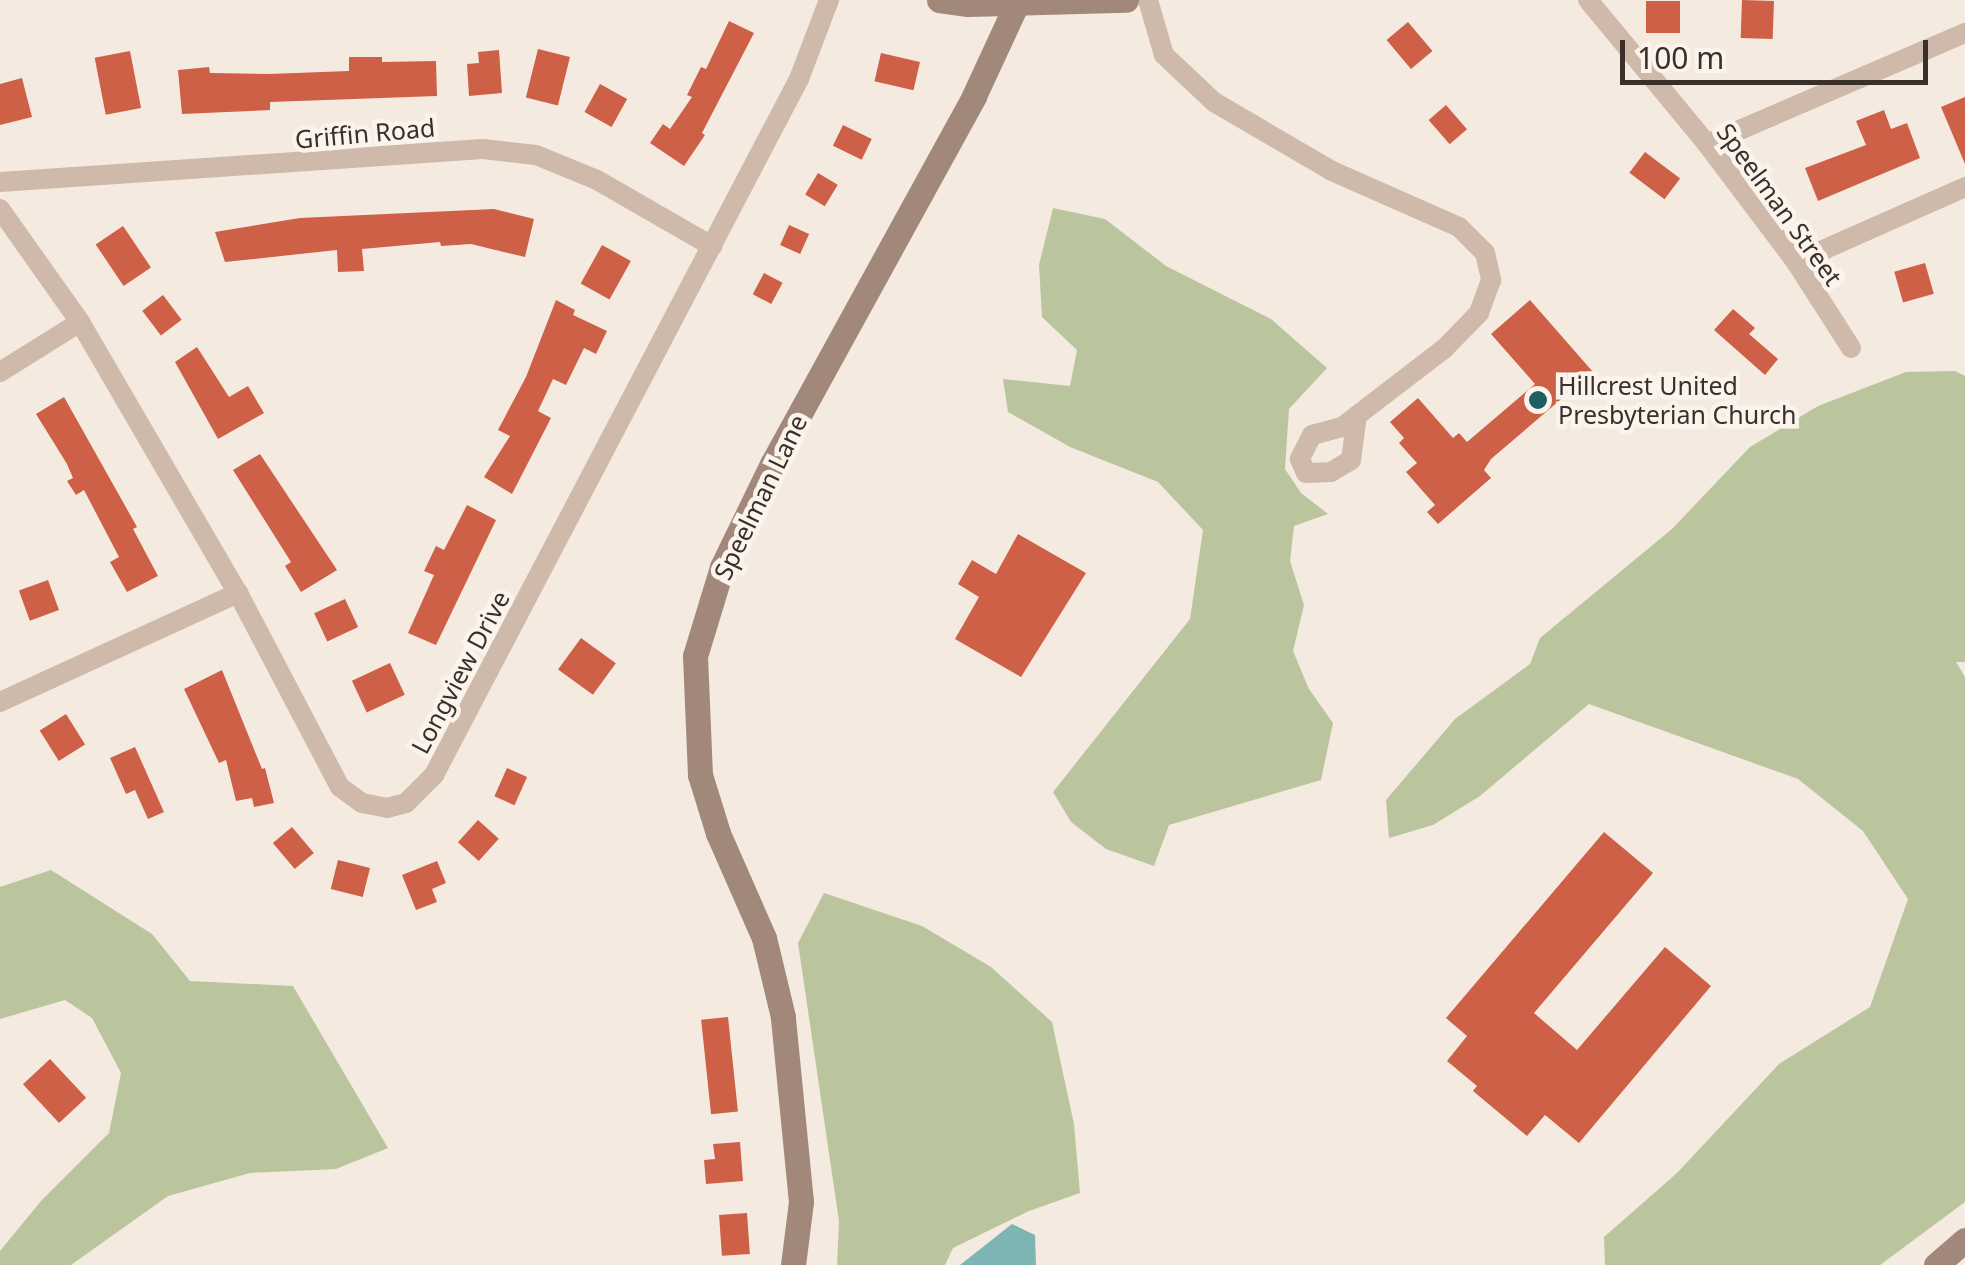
<!DOCTYPE html>
<html>
<head>
<meta charset="utf-8">
<style>
	body { margin:0 }
	#map { position:relative; width:1965px; height:1265px; overflow:hidden; background:#f5eae0; font-family:"Noto Sans",sans-serif }
	div>[style] { position:absolute }
	[style*='--x'] { left:calc(var(--x)*1px); top:calc(var(--y)*1px); width:calc(var(--w)*1px); rotate:calc(var(--a)*1deg) }
	.green>* { inset:0; background:#bac59e }
	.water>* { inset:0; background:#7db4b4 }
	.building>* { inset:0; background:#cd6046; transform-origin:0 0 }
	.street>* { height:20px; margin:-10px; padding:0 10px; transform-origin:10px; border-radius:10px; background:#ceb9aa }
	.secondary>* { height:25px; margin:-12.5px; padding:0 12.5px; transform-origin:12.5px; border-radius:12.5px; background:#a2887b }
	.dots>* { width:28px; height:28px; translate:-50% -50%; box-sizing:border-box; border:5px solid #fbf4ed; border-radius:50% }
	span { translate:-50% -50%; white-space:nowrap; text-align:center; line-height:1.15; -webkit-text-stroke:9px #fbf4ed; paint-order:stroke }
	.street-label { font-size:25px; color:#3b2f2a }
	.poi-label { font-size:25px; color:#3b2f2a }
	.left { translate:0 -50%; text-align:left }
	.scale { position:absolute; left:1620px; top:40px; width:308px; height:45px; box-sizing:border-box; border:5px solid #3b2f2a; border-top:0; padding-left:12px; font-size:30px; line-height:35px; white-space:nowrap; color:#3b2f2a; -webkit-text-stroke:8px #fbf4ed; paint-order:stroke }
</style>
</head>
<body>
<div id="map">
	<div class="green">
		<div style="clip-path:polygon(1053px 208px,1105px 219px,1166px 266px,1271px 319px,1327px 368px,1289px 409px,1285px 469px,1301px 493px,1328px 514px,1294px 526px,1290px 561px,1304px 605px,1293px 651px,1309px 689px,1333px 723px,1321px 780px,1169px 825px,1154px 866px,1106px 849px,1071px 822px,1053px 792px,1190px 619px,1203px 530px,1158px 482px,1070px 447px,1008px 412px,1003px 379px,1070px 386px,1077px 350px,1042px 317px,1039px 265px)"></div>
		<div style="clip-path:polygon(1955px 371px,1965px 376px,1965px 662px,1956px 662px,1965px 677px,1965px 1202px,1880px 1265px,1605px 1265px,1604px 1237px,1677px 1173px,1779px 1064px,1870px 1007px,1908px 899px,1863px 831px,1798px 779px,1589px 704px,1480px 796px,1433px 825px,1389px 838px,1386px 800px,1455px 719px,1530px 664px,1540px 638px,1672px 529px,1750px 447px,1818px 406px,1906px 372px)"></div>
		<div style="clip-path:polygon(51px 870px,152px 934px,190px 981px,293px 986px,388px 1148px,336px 1169px,250px 1173px,168px 1196px,71px 1265px,0 1265px,0 1251px,41px 1201px,109px 1133px,121px 1073px,92px 1018px,65px 1000px,0 1019px,0 887px)"></div>
		<div style="clip-path:polygon(824px 893px,922px 926px,991px 967px,1052px 1022px,1074px 1124px,1080px 1193px,1029px 1211px,953px 1248px,945px 1265px,837px 1265px,839px 1221px,798px 943px)"></div>
	</div>
	<div class="water">
		<div style="clip-path:polygon(1012px 1224px,1035px 1235px,1036px 1265px,960px 1265px)"></div>
	</div>
	<div class="building">
		<div style="left:1742px;top:0;width:32px;height:38px;rotate:2deg"></div>
		<div style="left:1646px;top:1px;width:34px;height:32px"></div>
		<div style="clip-path:polygon(729px 21px,754px 33px,702px 133px,705px 135px,684px 166px,650px 143px,663px 124px,670px 129px,692px 97px,687px 95px,701px 67px,706px 69px)"></div>
		<div style="left:1408px;top:22px;width:38px;height:28px;rotate:50deg"></div>
		<div style="left:538px;top:49px;width:33px;height:50px;rotate:14deg"></div>
		<div style="clip-path:polygon(499px 50px,502px 93px,469px 96px,467px 64px,479px 63px,478px 52px)"></div>
		<div style="left:130px;top:51px;width:58px;height:36px;rotate:79deg"></div>
		<div style="left:881px;top:53px;width:40px;height:29px;rotate:13deg"></div>
		<div style="clip-path:polygon(349px 57px,382px 57px,382px 62px,436px 61px,437px 96px,270px 102px,270px 110px,182px 114px,178px 70px,209px 67px,210px 73px,269px 74px,349px 71px)"></div>
		<div style="clip-path:polygon(22px 78px,32px 117px,0 125px,0 84px)"></div>
		<div style="left:600px;top:84px;width:31px;height:32px;rotate:29deg"></div>
		<div style="clip-path:polygon(1965px 97px,1965px 164px,1941px 107px)"></div>
		<div style="left:1446px;top:105px;width:32px;height:23px;rotate:49deg"></div>
		<div style="clip-path:polygon(1884px 110px,1891px 129px,1907px 123px,1920px 158px,1818px 201px,1805px 168px,1866px 145px,1856px 121px)"></div>
		<div style="left:843px;top:125px;width:32px;height:23px;rotate:26deg"></div>
		<div style="left:1645px;top:152px;width:44px;height:26px;rotate:37deg"></div>
		<div style="left:818px;top:173px;width:23px;height:25px;rotate:31deg"></div>
		<div style="clip-path:polygon(494px 209px,534px 219px,525px 257px,471px 244px,441px 246px,440px 242px,362px 249px,364px 271px,338px 272px,337px 250px,225px 262px,215px 232px,300px 218px)"></div>
		<div style="left:789px;top:225px;width:22px;height:22px;rotate:24deg"></div>
		<div style="left:123px;top:226px;width:50px;height:33px;rotate:56deg"></div>
		<div style="left:602px;top:245px;width:33px;height:44px;rotate:29deg"></div>
		<div style="left:1925px;top:263px;width:32px;height:32px;rotate:74deg"></div>
		<div style="left:764px;top:273px;width:21px;height:24px;rotate:28deg"></div>
		<div style="left:163px;top:295px;width:31px;height:26px;rotate:53deg"></div>
		<div style="clip-path:polygon(556px 300px,575px 310px,573px 315px,607px 331px,596px 354px,584px 348px,566px 385px,553px 379px,538px 411px,551px 418px,512px 494px,484px 477px,510px 436px,498px 430px,526px 377px)"></div>
		<div style="clip-path:polygon(1530px 300px,1593px 372px,1491px 459px,1484px 470px,1491px 478px,1438px 524px,1427px 512px,1435px 505px,1406px 472px,1417px 463px,1399px 443px,1404px 438px,1390px 422px,1418px 398px,1453px 438px,1459px 433px,1467px 442px,1535px 384px,1491px 334px)"></div>
		<div style="clip-path:polygon(1733px 309px,1755px 328px,1749px 334px,1778px 359px,1765px 375px,1714px 330px)"></div>
		<div style="clip-path:polygon(197px 347px,229px 397px,248px 386px,264px 413px,218px 439px,175px 362px)"></div>
		<div style="clip-path:polygon(64px 397px,137px 527px,133px 529px,158px 576px,127px 592px,110px 562px,119px 557px,84px 490px,76px 495px,67px 481px,73px 478px,67px 464px,36px 414px)"></div>
		<div style="clip-path:polygon(260px 454px,337px 570px,301px 592px,285px 566px,291px 562px,233px 470px)"></div>
		<div style="clip-path:polygon(467px 505px,496px 520px,436px 645px,408px 633px,434px 575px,424px 571px,436px 546px,444px 550px)"></div>
		<div style="clip-path:polygon(1018px 534px,1086px 573px,1021px 677px,955px 639px,979px 597px,958px 584px,972px 560px,996px 574px)"></div>
		<div style="left:48px;top:580px;width:32px;height:31px;rotate:70deg"></div>
		<div style="left:345px;top:599px;width:31px;height:34px;rotate:65deg"></div>
		<div style="left:581px;top:638px;width:43px;height:39px;rotate:36deg"></div>
		<div style="left:390px;top:663px;width:35px;height:42px;rotate:65deg"></div>
		<div style="clip-path:polygon(222px 670px,262px 769px,265px 768px,274px 803px,254px 807px,252px 798px,236px 801px,226px 760px,219px 763px,184px 689px)"></div>
		<div style="left:66px;top:714px;width:36px;height:31px;rotate:58deg"></div>
		<div style="clip-path:polygon(135px 747px,164px 812px,148px 819px,135px 790px,126px 794px,110px 758px)"></div>
		<div style="left:507px;top:768px;width:22px;height:31px;rotate:24deg"></div>
		<div style="left:478px;top:820px;width:28px;height:30px;rotate:42deg"></div>
		<div style="left:292px;top:827px;width:34px;height:25px;rotate:50deg"></div>
		<div style="clip-path:polygon(1604px 832px,1653px 873px,1534px 1013px,1577px 1050px,1665px 947px,1711px 986px,1579px 1143px,1545px 1115px,1527px 1136px,1473px 1091px,1477px 1086px,1447px 1061px,1467px 1036px,1446px 1018px)"></div>
		<div style="left:338px;top:860px;width:33px;height:30px;rotate:14deg"></div>
		<div style="clip-path:polygon(437px 861px,446px 883px,432px 889px,437px 902px,416px 910px,402px 875px)"></div>
		<div style="left:728px;top:1017px;width:95px;height:27px;rotate:84deg"></div>
		<div style="left:50px;top:1059px;width:53px;height:37px;rotate:47deg"></div>
		<div style="clip-path:polygon(740px 1142px,743px 1181px,706px 1184px,704px 1160px,715px 1159px,713px 1144px)"></div>
		<div style="left:747px;top:1213px;width:41px;height:28px;rotate:86deg"></div>
	</div>
	<div class="street">
		<div style="--x:1148;--y:0;--w:57;--a:73.8"></div>
		<div style="--x:1164;--y:55;--w:69;--a:43.2"></div>
		<div style="--x:1214;--y:102;--w:137;--a:30.3"></div>
		<div style="--x:1332;--y:171;--w:139;--a:23.8"></div>
		<div style="--x:1459;--y:227;--w:37;--a:45"></div>
		<div style="--x:1485;--y:253;--w:28;--a:77"></div>
		<div style="--x:1491;--y:280;--w:35;--a:110"></div>
		<div style="--x:1479;--y:313;--w:49;--a:134.2"></div>
		<div style="--x:1445;--y:348;--w:130;--a:142.5"></div>
		<div style="--x:1342;--y:427;--w:31;--a:165"></div>
		<div style="--x:1312;--y:435;--w:27;--a:117"></div>
		<div style="--x:1300;--y:459;--w:15;--a:67"></div>
		<div style="--x:1306;--y:473;--w:25;--a:-2"></div>
		<div style="--x:1331;--y:472;--w:23;--a:-31"></div>
		<div style="--x:1351;--y:460;--w:45;--a:-82.4"></div>
		<div style="--x:1588;--y:0;--w:187;--a:50.4"></div>
		<div style="--x:1707;--y:144;--w:148;--a:53"></div>
		<div style="--x:1796;--y:262;--w:102;--a:57.4"></div>
		<div style="--x:1707;--y:144;--w:281;--a:-23.3"></div>
		<div style="--x:0;--y:182;--w:484;--a:-3.9"></div>
		<div style="--x:483;--y:149;--w:53;--a:6.5"></div>
		<div style="--x:536;--y:155;--w:66;--a:22.3"></div>
		<div style="--x:597;--y:180;--w:133;--a:29.9"></div>
		<div style="--x:0;--y:209;--w:138;--a:54.7"></div>
		<div style="--x:80;--y:322;--w:314;--a:59.8"></div>
		<div style="--x:238;--y:593;--w:219;--a:62.3"></div>
		<div style="--x:340;--y:787;--w:27;--a:36"></div>
		<div style="--x:362;--y:803;--w:25;--a:11"></div>
		<div style="--x:387;--y:808;--w:20;--a:-15"></div>
		<div style="--x:406;--y:803;--w:40;--a:-45"></div>
		<div style="--x:434;--y:775;--w:786;--a:-62.33"></div>
		<div style="--x:799;--y:79;--w:85;--a:-69.2"></div>
		<div style="--x:1796;--y:262;--w:185;--a:-23.9"></div>
		<div style="--x:0;--y:372;--w:94;--a:-32"></div>
		<div style="--x:0;--y:702;--w:262;--a:-24.6"></div>
	</div>
	<div class="secondary">
		<div style="--x:939;--y:0;--w:29;--a:8"></div>
		<div style="--x:968;--y:4;--w:158;--a:-1.5"></div>
		<div style="--x:793;--y:1265;--w:64;--a:-82.8"></div>
		<div style="--x:801;--y:1202;--w:186;--a:-95.6"></div>
		<div style="--x:783;--y:1017;--w:81;--a:-103.5"></div>
		<div style="--x:764;--y:938;--w:115;--a:-113.7"></div>
		<div style="--x:718;--y:833;--w:61;--a:-107.2"></div>
		<div style="--x:700;--y:775;--w:119;--a:-92.4"></div>
		<div style="--x:695;--y:656;--w:93;--a:-73.1"></div>
		<div style="--x:722;--y:567;--w:114;--a:-64.1"></div>
		<div style="--x:772;--y:464;--w:420;--a:-61.2"></div>
		<div style="--x:974;--y:96;--w:102;--a:-65.2"></div>
		<div style="--x:1936;--y:1265;--w:38;--a:-41"></div>
	</div>
	<div class="dots">
		<div style="left:1538px;top:400px;background:#1c5f60"></div>
	</div>
	<div class="street-label">
		<span style="left:365px;top:133px;rotate:-5deg">Griffin Road</span>
		<span style="left:1780px;top:204px;rotate:54deg">Speelman Street</span>
		<span style="left:760px;top:497px;rotate:-64deg">Speelman Lane</span>
		<span style="left:460px;top:672px;rotate:-62deg">Longview Drive</span>
	</div>
	<div class="poi-label">
		<span class="left" style="left:1558px;top:400px">Hillcrest United<br>Presbyterian Church</span>
	</div>
	<div class="scale">100 m</div>
</div>
</body>
</html>
